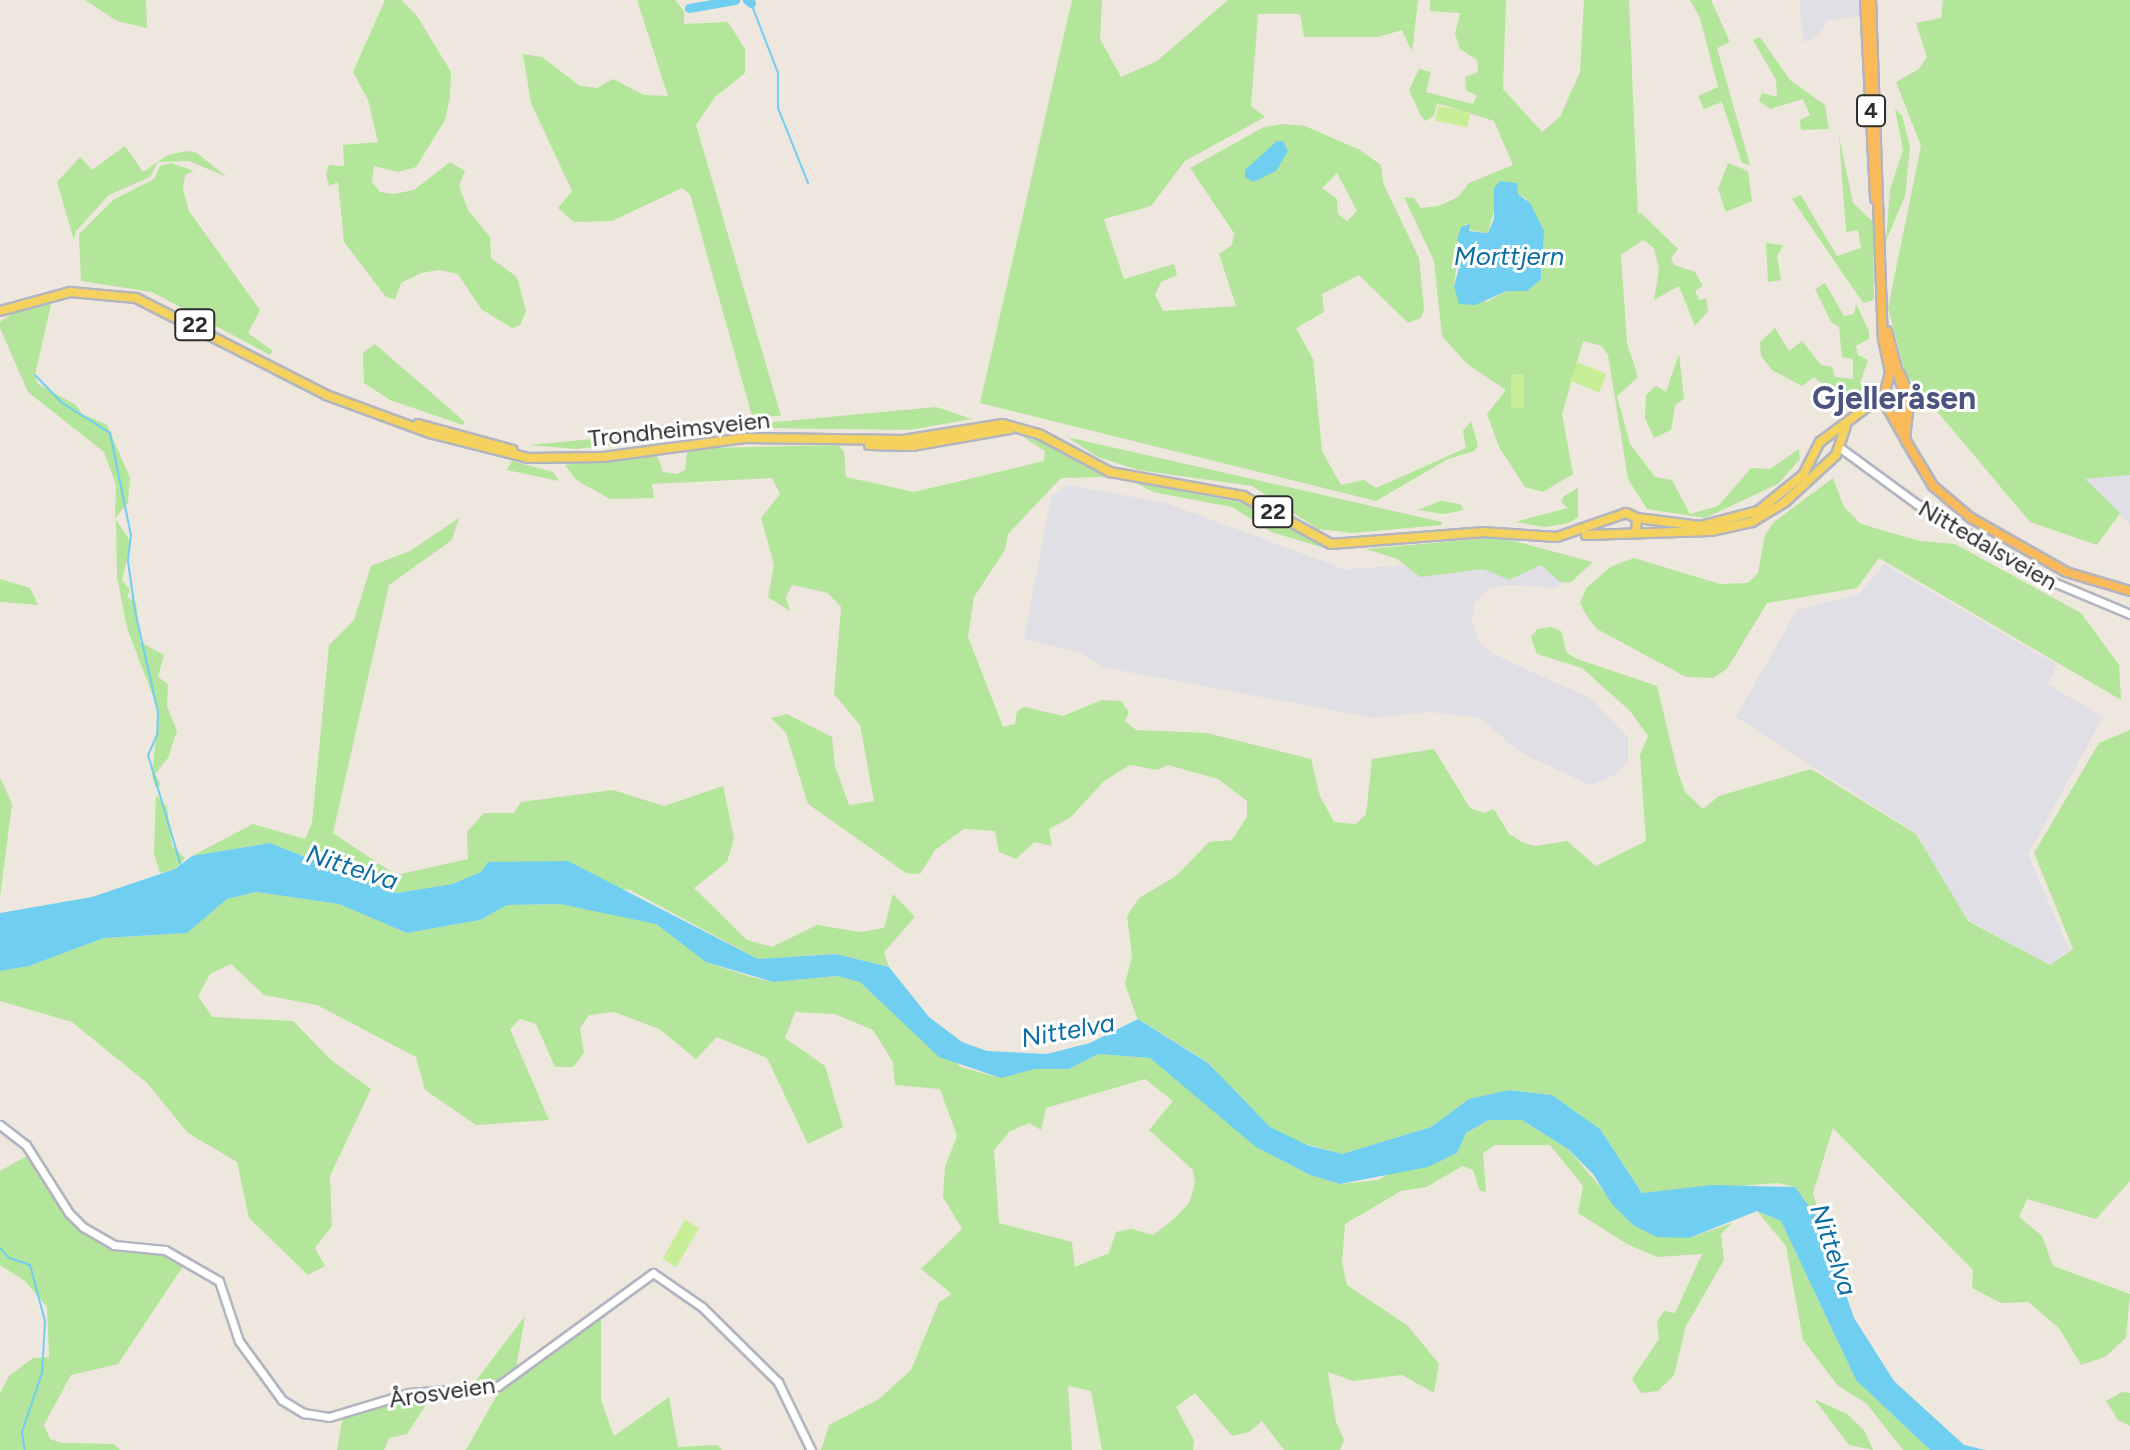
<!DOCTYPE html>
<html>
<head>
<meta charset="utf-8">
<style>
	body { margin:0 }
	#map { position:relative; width:2130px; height:1450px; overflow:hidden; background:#eee7de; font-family:Figtree,sans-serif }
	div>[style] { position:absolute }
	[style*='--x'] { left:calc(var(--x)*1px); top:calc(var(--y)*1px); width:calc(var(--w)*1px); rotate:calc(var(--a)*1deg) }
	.industrial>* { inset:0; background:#e1dfe6 }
	.green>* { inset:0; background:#b3e59a }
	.pitch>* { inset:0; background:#c7ed96; transform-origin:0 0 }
	.water>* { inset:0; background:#70cef1 }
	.stream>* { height:2px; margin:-1px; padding:0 1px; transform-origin:1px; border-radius:1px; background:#70cef1 }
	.river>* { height:9px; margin:-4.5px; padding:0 4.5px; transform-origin:4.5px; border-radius:4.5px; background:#70cef1 }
	.roads { filter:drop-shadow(2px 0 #b2b5c0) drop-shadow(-2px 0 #b2b5c0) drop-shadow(0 2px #b2b5c0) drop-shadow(0 -2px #b2b5c0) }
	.secondary>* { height:7px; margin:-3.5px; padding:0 3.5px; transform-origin:3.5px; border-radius:3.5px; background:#fff }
	.primary>* { height:8px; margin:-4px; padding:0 4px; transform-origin:4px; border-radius:4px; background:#f4d25d }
	.trunk>* { height:8px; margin:-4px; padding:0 4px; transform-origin:4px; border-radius:4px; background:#faba5a }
	span { translate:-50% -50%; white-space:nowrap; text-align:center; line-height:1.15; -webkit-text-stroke:6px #fff; paint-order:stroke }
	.shield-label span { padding:2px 6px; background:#fff; border:2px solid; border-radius:6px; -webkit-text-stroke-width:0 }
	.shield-label { font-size:22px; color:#2c2c2c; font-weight:700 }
	.street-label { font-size:24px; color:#2c2c2c }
	.water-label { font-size:26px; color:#0b6da2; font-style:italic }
	.district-label { font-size:32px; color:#4b547e; font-weight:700 }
</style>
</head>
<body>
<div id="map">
	<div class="industrial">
		<div style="clip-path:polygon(1799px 0,1858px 0,1860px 16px,1827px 21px,1815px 38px,1804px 42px)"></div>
		<div style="clip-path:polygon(2130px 443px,2130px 524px,2084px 479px)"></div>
		<div style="clip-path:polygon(1068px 485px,1166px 503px,1344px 569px,1566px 556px,1575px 573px,1556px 588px,1509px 585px,1487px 590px,1474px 604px,1472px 622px,1479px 641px,1493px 654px,1590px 698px,1628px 737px,1628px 760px,1617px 774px,1590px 785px,1521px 753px,1480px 718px,1430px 712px,1373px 718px,1102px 667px,1078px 652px,1024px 639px,1051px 497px)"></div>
		<div style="clip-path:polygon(1884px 564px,2057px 665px,2048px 684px,2103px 717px,2028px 854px,2069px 950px,2050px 965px,1965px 918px,1916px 833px,1736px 717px,1797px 610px,1859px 594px)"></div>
	</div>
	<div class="green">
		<div style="clip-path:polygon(85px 0,146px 0,147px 28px,117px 21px)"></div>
		<div style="clip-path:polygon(385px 0,401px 0,417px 16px,451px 72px,450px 97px,445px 120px,416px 167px,398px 172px,374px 166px,372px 182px,380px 192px,394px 194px,414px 190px,450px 162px,465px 171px,459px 186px,468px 210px,490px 237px,491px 258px,517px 277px,526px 311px,520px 325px,512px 328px,481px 309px,458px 274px,439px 270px,421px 273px,401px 283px,395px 299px,386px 297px,344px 242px,338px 182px,329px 186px,326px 174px,329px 165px,344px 166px,343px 145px,378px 142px,368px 100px,353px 72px)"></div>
		<div style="clip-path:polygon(637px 0,675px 0,684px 11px,684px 24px,728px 22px,745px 49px,745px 73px,715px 97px,696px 125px,781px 416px,752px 416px,690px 194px,682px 188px,612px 221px,574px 222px,558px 208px,572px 191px,531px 103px,523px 54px,542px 57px,580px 86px,597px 88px,613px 79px,644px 95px,668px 96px)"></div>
		<div style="clip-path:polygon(evenodd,1072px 0,1102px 0,1100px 39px,1121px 77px,1157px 61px,1228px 0,1418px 0,1412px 52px,1402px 30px,1378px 37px,1304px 37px,1300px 14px,1258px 14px,1251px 106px,1265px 117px,1185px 161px,1151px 206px,1104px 219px,1124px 279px,1174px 264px,1177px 275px,1161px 282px,1155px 295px,1163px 311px,1236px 306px,1219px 254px,1232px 245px,1234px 233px,1190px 168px,1264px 127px,1284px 124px,1305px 126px,1360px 150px,1381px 165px,1383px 183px,1419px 258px,1424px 309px,1421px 318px,1408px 323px,1359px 275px,1322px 294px,1324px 312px,1296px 328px,1313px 359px,1322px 451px,1341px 485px,1364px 480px,1376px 488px,1466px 448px,1463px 431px,1471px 421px,1478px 446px,1474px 451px,1448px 459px,1376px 501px,980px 403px,1072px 0,1288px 150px,1276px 171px,1245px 170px,1265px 157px,1288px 150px,1072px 0,1337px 173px,1357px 211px,1347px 221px,1338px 214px,1337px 199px,1322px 188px,1337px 173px)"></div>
		<div style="clip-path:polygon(evenodd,1430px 0,1506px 0,1503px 89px,1542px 132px,1560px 117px,1580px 72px,1584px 0,1629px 0,1638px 216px,1640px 212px,1678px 249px,1671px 258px,1674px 265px,1695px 272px,1703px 286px,1695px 291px,1699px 300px,1706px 298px,1708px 311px,1695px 326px,1679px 286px,1654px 300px,1659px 269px,1654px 248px,1643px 240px,1621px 255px,1627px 343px,1638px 377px,1617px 396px,1630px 444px,1655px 477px,1672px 480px,1690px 514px,1718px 506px,1751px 468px,1770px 469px,1799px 449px,1800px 459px,1778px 484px,1705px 518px,1647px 509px,1628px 479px,1608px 355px,1602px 346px,1583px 341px,1562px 414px,1573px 474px,1543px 492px,1525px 487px,1499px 447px,1487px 414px,1506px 390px,1467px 364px,1442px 336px,1434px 261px,1404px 197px,1414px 198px,1421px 208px,1439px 206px,1458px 197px,1469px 183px,1513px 165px,1494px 121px,1437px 103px,1434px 116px,1425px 121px,1420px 114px,1409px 90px,1419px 69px,1431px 72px,1426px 92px,1473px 104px,1477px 96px,1466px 90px,1465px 77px,1478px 72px,1477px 60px,1460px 49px,1455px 34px,1460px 13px,1430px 11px,1430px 0,1518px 194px,1526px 198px,1544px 252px,1541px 279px,1527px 291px,1507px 291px,1486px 302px,1454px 286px,1461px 233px,1466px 223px,1469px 230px,1488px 233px,1495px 207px,1518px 194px)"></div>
		<div style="clip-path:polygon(1690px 0,1711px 0,1730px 42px,1717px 48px,1750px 165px,1742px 163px,1722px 102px,1704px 109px,1698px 96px,1718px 87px,1700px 18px)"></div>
		<div style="clip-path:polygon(1943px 0,2130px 0,2130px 475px,2085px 479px,2120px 513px,2097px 545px,2030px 522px,1905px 373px,1888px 308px,1921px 146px,1896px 82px,1919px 69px,1927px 57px,1916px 23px,1941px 18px)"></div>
		<div style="clip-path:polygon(1760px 37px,1790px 80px,1825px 105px,1829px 129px,1801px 130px,1800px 120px,1810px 115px,1803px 99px,1770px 109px,1759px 101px,1762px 93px,1777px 97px,1776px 80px,1753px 40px)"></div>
		<div style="clip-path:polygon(1895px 109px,1902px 115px,1910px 147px,1905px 196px,1886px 241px,1890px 189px,1903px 150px)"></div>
		<div style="clip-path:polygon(1839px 136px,1853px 203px,1873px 222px,1874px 300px,1863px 303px,1792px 199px,1801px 195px,1837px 256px,1861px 248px,1858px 230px,1846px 232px)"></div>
		<div style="clip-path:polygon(125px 146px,143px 172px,168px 155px,187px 151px,197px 153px,227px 177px,189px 161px,158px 162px,150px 177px,109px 195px,76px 231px,74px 240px,57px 182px,80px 157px,92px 170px)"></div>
		<div style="clip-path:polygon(171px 163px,194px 171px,185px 175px,183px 189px,189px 211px,260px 310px,248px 333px,273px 351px,270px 355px,152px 292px,81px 281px,79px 234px,113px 200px,154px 179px,160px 166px)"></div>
		<div style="clip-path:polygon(1728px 163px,1748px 171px,1752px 201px,1726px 212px,1718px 189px)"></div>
		<div style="clip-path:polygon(1766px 243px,1783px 245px,1777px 256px,1781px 280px,1768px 282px)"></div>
		<div style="clip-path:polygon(1825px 283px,1844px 316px,1854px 314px,1856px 304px,1869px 331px,1869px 339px,1856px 346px,1858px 355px,1868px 360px,1860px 383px,1870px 389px,1864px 393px,1834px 395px,1814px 377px,1802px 386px,1772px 370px,1761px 356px,1760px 342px,1775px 328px,1789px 351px,1802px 341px,1821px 365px,1832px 367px,1835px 377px,1853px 379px,1853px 359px,1842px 357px,1839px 327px,1831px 322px,1815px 289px)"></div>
		<div style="clip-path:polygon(53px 296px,35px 375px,38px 384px,76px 405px,82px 414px,107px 425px,130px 478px,128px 503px,115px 518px,116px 485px,104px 452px,28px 392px,0 328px,0 322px,16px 311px)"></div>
		<div style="clip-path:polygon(375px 344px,465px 422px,463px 425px,390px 400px,364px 383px,363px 353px)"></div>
		<div style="clip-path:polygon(1679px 354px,1684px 399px,1675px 405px,1671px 430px,1654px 438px,1645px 418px,1646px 395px,1656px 386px,1666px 392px)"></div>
		<div style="clip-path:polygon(936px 407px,972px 419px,909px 430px,767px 428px,576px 449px,529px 445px)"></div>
		<div style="clip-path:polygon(1023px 437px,1046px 443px,1107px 477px,1061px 478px,1008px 534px,1005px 550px,974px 597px,968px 637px,1003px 727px,1015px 724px,1017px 711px,1025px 707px,1063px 716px,1102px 700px,1121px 701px,1129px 712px,1125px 721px,1136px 730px,1207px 733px,1311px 759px,1320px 796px,1334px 822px,1355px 824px,1366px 815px,1372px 759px,1434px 749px,1470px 808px,1484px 813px,1494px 809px,1509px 834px,1524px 843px,1536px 846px,1567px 841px,1596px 866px,1646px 841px,1640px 755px,1648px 736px,1630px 711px,1582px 668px,1537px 654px,1531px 637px,1537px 629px,1551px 627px,1561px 631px,1567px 653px,1577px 659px,1657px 686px,1678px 773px,1685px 792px,1703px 809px,1719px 796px,1811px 769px,1916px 834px,1968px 921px,2050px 965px,2073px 949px,2034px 853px,2099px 743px,2130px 730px,2130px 1181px,2096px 1219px,2027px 1199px,2019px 1217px,2042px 1236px,2053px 1266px,2130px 1294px,2126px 1338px,2105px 1357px,2081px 1365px,2059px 1328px,2028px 1302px,2001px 1303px,1972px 1288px,1973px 1270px,1833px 1128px,1813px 1193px,1822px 1224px,1795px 1187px,1779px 1183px,1642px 1193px,1600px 1129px,1552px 1095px,1509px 1090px,1469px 1099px,1431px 1127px,1342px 1154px,1288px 1139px,1254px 1116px,1209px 1063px,1137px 1018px,1125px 984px,1132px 956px,1127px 916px,1139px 898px,1176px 876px,1209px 842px,1232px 840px,1247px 817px,1247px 801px,1218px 779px,1168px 765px,1158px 770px,1130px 765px,1104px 781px,1070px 818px,1049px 829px,1052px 846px,1034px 842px,1016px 859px,999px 852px,995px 831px,964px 829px,935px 850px,920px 874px,906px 873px,808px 804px,786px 733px,771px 718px,787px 714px,832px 737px,835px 766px,849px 805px,874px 801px,860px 725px,834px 694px,841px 607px,828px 593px,792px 585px,786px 598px,790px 611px,768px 597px,774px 565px,761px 518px,780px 494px,772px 478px,652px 484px,654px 498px,610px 499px,576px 480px,565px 465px,651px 454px,658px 457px,663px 472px,677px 474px,685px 470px,687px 452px,708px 448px,838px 445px,844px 451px,846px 477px,914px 492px,1044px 461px,1045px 451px)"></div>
		<div style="clip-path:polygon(1067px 437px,1442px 522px,1442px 525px,1353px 533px,1318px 529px,1252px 486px,1138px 470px,1098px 457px)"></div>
		<div style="clip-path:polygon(512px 461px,553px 472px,559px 481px,507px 470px)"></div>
		<div style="clip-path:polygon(1833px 478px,1844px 507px,1861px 524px,1920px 541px,1955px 544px,2081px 613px,2119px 665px,2121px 700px,1879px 558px,1857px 588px,1767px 603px,1727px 669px,1713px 678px,1686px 677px,1597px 629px,1586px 615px,1580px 603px,1587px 587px,1612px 566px,1634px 558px,1720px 584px,1748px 583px,1758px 573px,1765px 535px,1774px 522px)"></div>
		<div style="clip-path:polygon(1134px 482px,1249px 504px,1328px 549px,1271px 532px,1232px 507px,1153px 492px)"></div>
		<div style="clip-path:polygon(1578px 488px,1578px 517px,1569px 523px,1545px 527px,1515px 522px,1568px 508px,1561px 502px,1564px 496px)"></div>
		<div style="clip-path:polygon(1441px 501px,1460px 504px,1464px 510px,1444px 514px,1418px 510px)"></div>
		<div style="clip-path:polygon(459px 518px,452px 540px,389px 585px,333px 833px,396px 875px,468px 859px,467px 832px,484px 813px,514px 813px,521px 802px,613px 790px,664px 806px,723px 786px,734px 838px,727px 862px,694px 888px,747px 940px,772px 947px,817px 925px,860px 932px,884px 928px,893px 894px,915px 917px,884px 952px,889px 967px,836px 954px,758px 959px,630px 890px,481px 872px,452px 884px,397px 893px,270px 843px,192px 856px,253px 824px,305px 839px,312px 823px,329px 645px,354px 620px,371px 566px,410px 551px)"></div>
		<div style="clip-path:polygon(116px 520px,131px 542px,122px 580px,130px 590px,127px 597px,136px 602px,140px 642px,164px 655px,158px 677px,168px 684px,167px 706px,177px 731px,168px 758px,155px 774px,161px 785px,155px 787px,152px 775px,159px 712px,127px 628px,117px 577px)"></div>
		<div style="clip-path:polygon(1498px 537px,1593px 562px,1570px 583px,1559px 581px,1541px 565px,1509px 580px,1484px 569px,1420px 577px,1397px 559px,1366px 549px)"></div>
		<div style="clip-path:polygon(0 579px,30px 588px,38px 605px,0 602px)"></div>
		<div style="clip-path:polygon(0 777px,12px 804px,0 897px)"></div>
		<div style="clip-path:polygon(156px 795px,167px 807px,172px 846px,185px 858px,175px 869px,160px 873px,154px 854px)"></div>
		<div style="clip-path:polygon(evenodd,256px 892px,339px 904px,407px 933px,480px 920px,507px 905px,560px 904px,631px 916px,656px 924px,706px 962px,751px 977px,773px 982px,837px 976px,860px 982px,961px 1067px,1000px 1078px,1035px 1069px,1069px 1069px,1098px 1054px,1150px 1058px,1179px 1078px,1255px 1146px,1310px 1175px,1340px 1184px,1378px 1180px,1490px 1120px,1522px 1120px,1568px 1149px,1633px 1225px,1689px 1238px,1732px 1223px,1721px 1234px,1724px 1260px,1686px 1326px,1674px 1375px,1658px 1391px,1641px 1393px,1632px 1379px,1659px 1339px,1657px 1322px,1664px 1311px,1675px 1313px,1702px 1254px,1657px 1257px,1627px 1244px,1578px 1213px,1583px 1186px,1550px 1145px,1495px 1145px,1483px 1153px,1486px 1192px,1480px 1191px,1473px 1170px,1463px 1166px,1426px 1187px,1401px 1191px,1345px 1224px,1342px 1263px,1347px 1285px,1408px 1326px,1439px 1364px,1434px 1393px,1402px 1375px,1353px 1381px,1328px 1372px,1336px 1422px,1344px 1440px,1340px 1450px,1284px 1450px,1262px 1421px,1249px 1432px,1232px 1436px,1195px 1393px,1176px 1407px,1194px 1440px,1193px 1450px,1102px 1450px,1091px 1391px,1068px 1386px,1072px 1450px,821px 1450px,829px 1425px,879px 1399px,911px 1370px,939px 1302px,952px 1294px,921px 1269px,962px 1229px,943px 1197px,945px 1167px,957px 1136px,940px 1089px,895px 1085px,893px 1062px,873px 1030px,835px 1014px,795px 1012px,785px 1038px,825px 1066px,843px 1127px,808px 1144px,767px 1058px,717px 1037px,696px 1059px,659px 1029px,614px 1012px,589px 1015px,580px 1028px,584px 1053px,573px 1067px,555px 1067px,536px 1024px,520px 1019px,510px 1029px,549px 1120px,476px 1125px,425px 1090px,416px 1057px,317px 1005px,264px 995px,231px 964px,210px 974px,198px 996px,212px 1017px,293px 1021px,331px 1060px,371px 1089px,330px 1176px,332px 1226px,315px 1248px,325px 1266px,308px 1275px,249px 1218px,237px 1162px,188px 1133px,147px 1083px,72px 1022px,0 1001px,0 971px,29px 966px,104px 938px,187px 933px,227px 899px,256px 892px,1145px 1079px,1173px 1101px,1149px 1130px,1193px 1170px,1195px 1183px,1189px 1203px,1174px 1219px,1153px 1235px,1131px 1229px,1116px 1232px,1109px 1253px,1075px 1267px,1072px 1242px,999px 1223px,994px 1150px,1010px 1131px,1029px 1123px,1041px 1130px,1046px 1108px,1145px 1079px)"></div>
		<div style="clip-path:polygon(32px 1153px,69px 1214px,106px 1241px,157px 1247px,187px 1260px,118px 1364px,71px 1375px,44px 1425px,50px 1439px,62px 1443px,114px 1444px,120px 1450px,0 1450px,0 1394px,9px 1376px,33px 1358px,49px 1357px,47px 1307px,25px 1281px,0 1265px,0 1171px)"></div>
		<div style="clip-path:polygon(1757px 1211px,1781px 1221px,1856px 1380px,1930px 1450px,1903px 1450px,1866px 1403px,1838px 1386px,1803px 1340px,1786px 1246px)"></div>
		<div style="clip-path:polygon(601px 1315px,601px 1400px,614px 1436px,669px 1397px,678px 1447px,717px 1445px,722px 1450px,466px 1450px,498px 1393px,472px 1386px,525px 1316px,514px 1381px)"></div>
		<div style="clip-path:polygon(2122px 1392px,2130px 1393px,2130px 1426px,2118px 1420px,2106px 1401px)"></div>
		<div style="clip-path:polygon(431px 1397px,407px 1434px,389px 1438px,384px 1450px,337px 1450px,343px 1415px)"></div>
		<div style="clip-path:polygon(1814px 1399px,1847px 1414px,1864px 1430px,1873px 1450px,1849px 1445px)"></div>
	</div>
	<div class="pitch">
		<div style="left:1438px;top:106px;width:33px;height:15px;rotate:11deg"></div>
		<div style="left:1577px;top:362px;width:32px;height:20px;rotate:22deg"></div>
		<div style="left:1511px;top:374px;width:13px;height:34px"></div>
		<div style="left:685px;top:1220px;width:16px;height:45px;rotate:30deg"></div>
	</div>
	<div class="water">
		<div style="clip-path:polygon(1277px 141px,1283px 141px,1288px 151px,1276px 171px,1253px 182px,1245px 177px,1245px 170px)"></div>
		<div style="clip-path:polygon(1500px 181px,1517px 183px,1518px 194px,1530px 203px,1544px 231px,1541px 279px,1527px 291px,1507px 291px,1475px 305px,1459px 304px,1454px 286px,1463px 253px,1457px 240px,1461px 227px,1470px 224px,1469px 231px,1488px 233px,1494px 219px,1494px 188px)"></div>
		<div style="clip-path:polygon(270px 843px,397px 893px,452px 884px,481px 872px,488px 862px,568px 861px,758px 959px,836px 954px,889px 967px,929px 1017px,962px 1042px,987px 1051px,1047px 1054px,1090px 1043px,1138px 1019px,1208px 1063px,1270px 1127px,1307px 1145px,1342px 1154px,1431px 1127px,1469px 1099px,1509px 1090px,1552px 1095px,1600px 1129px,1642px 1193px,1712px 1185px,1795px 1187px,1822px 1224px,1854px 1318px,1894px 1381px,1964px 1445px,1985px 1450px,1930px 1450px,1856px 1380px,1781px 1221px,1757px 1211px,1689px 1238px,1657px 1237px,1633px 1225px,1612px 1204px,1593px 1174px,1568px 1149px,1522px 1120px,1489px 1120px,1466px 1133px,1457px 1153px,1428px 1167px,1340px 1184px,1310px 1175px,1256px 1147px,1150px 1058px,1098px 1054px,1069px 1069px,1035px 1069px,1001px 1078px,939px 1057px,860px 982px,837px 976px,773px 982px,706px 962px,656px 924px,560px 904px,507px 905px,480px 920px,407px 933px,339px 904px,256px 892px,227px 899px,187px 933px,104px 938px,29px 966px,0 971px,0 913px,92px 897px,175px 869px,192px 856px)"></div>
	</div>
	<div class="stream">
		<div style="--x:751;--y:3;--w:75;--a:68.9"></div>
		<div style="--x:778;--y:73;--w:35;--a:90"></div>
		<div style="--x:778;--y:108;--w:81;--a:68.2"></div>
		<div style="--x:35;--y:375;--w:39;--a:46"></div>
		<div style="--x:62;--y:403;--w:57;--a:32"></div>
		<div style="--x:110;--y:433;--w:104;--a:78.4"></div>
		<div style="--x:131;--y:535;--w:26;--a:97"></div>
		<div style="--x:128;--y:561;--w:50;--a:82"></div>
		<div style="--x:135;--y:611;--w:104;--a:77.2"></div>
		<div style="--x:158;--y:712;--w:23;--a:92"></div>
		<div style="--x:157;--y:735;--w:22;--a:114"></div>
		<div style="--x:148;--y:755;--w:116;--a:73.4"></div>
		<div style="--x:0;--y:1248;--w:13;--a:48"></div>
		<div style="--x:9;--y:1258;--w:22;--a:18"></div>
		<div style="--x:30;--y:1265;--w:58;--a:75"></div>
		<div style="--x:45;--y:1321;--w:52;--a:93.3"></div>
		<div style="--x:42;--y:1373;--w:62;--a:108.7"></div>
		<div style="--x:22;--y:1432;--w:18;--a:81"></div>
	</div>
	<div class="river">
		<div style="--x:747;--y:0;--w:5;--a:37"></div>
		<div style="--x:689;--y:8;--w:47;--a:-9.9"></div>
	</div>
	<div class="roads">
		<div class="secondary">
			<div style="--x:1839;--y:447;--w:97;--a:36.2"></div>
			<div style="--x:1917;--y:504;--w:147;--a:30.2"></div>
			<div style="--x:2044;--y:578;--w:93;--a:22.7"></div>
			<div style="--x:0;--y:1125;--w:33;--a:38"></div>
			<div style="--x:26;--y:1145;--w:80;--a:57.7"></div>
			<div style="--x:69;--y:1213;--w:20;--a:45"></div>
			<div style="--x:83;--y:1227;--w:36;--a:30"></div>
			<div style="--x:114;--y:1245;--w:51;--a:5.6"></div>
			<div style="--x:165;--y:1250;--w:62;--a:29.9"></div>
			<div style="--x:219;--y:1281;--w:63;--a:71.6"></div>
			<div style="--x:239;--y:1341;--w:73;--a:53.9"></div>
			<div style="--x:282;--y:1400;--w:26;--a:31"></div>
			<div style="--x:304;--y:1413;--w:25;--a:9"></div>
			<div style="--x:329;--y:1417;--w:84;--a:-16.7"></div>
			<div style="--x:409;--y:1393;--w:89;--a:-4.5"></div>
			<div style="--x:498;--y:1386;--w:192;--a:-36.1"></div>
			<div style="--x:653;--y:1273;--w:60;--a:34.8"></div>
			<div style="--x:702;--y:1307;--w:107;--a:44.6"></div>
			<div style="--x:778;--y:1382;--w:76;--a:64.1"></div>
		</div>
		<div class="primary">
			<div style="--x:0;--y:311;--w:73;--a:-15.2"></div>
			<div style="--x:70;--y:292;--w:66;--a:5.2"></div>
			<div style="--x:136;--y:298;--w:213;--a:27"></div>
			<div style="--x:326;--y:395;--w:111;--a:20.1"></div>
			<div style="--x:430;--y:433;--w:101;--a:14.3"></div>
			<div style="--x:528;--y:458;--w:75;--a:-0.8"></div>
			<div style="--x:603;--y:457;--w:143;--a:-7.6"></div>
			<div style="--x:745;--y:438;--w:158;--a:0.7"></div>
			<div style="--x:903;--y:440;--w:101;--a:-9.1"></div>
			<div style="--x:1003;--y:424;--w:37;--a:16"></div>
			<div style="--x:1039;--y:434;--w:81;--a:28.2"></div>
			<div style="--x:1110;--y:472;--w:135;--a:10.2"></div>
			<div style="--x:1243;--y:496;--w:100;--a:28.6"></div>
			<div style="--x:1331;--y:544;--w:151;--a:-4.5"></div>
			<div style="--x:1482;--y:532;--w:75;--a:3.8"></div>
			<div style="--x:1557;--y:537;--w:73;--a:-19.2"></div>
			<div style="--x:1626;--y:513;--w:12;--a:24"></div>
			<div style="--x:1637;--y:518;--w:14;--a:94"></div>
			<div style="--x:418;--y:424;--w:98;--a:15.3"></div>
			<div style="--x:869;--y:445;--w:43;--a:1.3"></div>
			<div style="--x:912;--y:446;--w:99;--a:-9.8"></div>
			<div style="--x:1637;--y:518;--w:64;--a:7.2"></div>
			<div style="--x:1700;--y:526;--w:60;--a:-14.5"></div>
			<div style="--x:1758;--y:511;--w:58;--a:-38.7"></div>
			<div style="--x:1803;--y:475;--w:37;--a:-63"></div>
			<div style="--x:1820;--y:442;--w:79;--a:-36.7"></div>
			<div style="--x:1586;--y:535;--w:125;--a:-1.8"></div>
			<div style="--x:1711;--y:531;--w:42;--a:-12.4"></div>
			<div style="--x:1752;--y:522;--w:39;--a:-31"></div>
			<div style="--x:1785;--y:502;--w:69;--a:-42.7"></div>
			<div style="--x:1836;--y:455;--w:31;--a:-71"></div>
		</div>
		<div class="trunk">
			<div style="--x:1865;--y:0;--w:199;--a:87.1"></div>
			<div style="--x:1871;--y:0;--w:339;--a:88"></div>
			<div style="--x:1883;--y:339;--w:35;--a:78"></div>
			<div style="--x:1890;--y:373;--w:28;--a:105"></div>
			<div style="--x:1883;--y:400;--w:48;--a:60.3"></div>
			<div style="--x:1887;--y:331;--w:67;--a:75.3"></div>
			<div style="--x:1904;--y:396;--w:13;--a:117"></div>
			<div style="--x:1900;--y:374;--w:25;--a:67"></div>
			<div style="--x:1910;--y:397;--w:40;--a:97.1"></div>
			<div style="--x:1900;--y:406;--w:18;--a:87"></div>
			<div style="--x:1906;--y:441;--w:52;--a:59"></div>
			<div style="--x:1933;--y:486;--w:50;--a:40.1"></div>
			<div style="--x:1971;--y:518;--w:109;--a:29.6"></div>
			<div style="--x:2066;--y:572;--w:67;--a:16.5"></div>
		</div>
	</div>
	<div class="shield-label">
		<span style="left:1871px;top:111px">4</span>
		<span style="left:195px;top:325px">22</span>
		<span style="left:1273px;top:512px">22</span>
	</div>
	<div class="street-label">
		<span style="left:679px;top:429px;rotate:-6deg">Trondheimsveien</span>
		<span style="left:1988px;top:545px;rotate:30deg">Nittedalsveien</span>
		<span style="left:442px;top:1392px;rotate:-8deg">Årosveien</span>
	</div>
	<div class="water-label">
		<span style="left:1509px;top:257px">Morttjern</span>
		<span style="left:352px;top:868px;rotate:18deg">Nittelva</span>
		<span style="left:1068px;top:1031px;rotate:-10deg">Nittelva</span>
		<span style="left:1833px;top:1250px;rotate:71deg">Nittelva</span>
	</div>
	<div class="district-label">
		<span style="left:1894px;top:398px">Gjelleråsen</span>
	</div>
</div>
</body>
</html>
